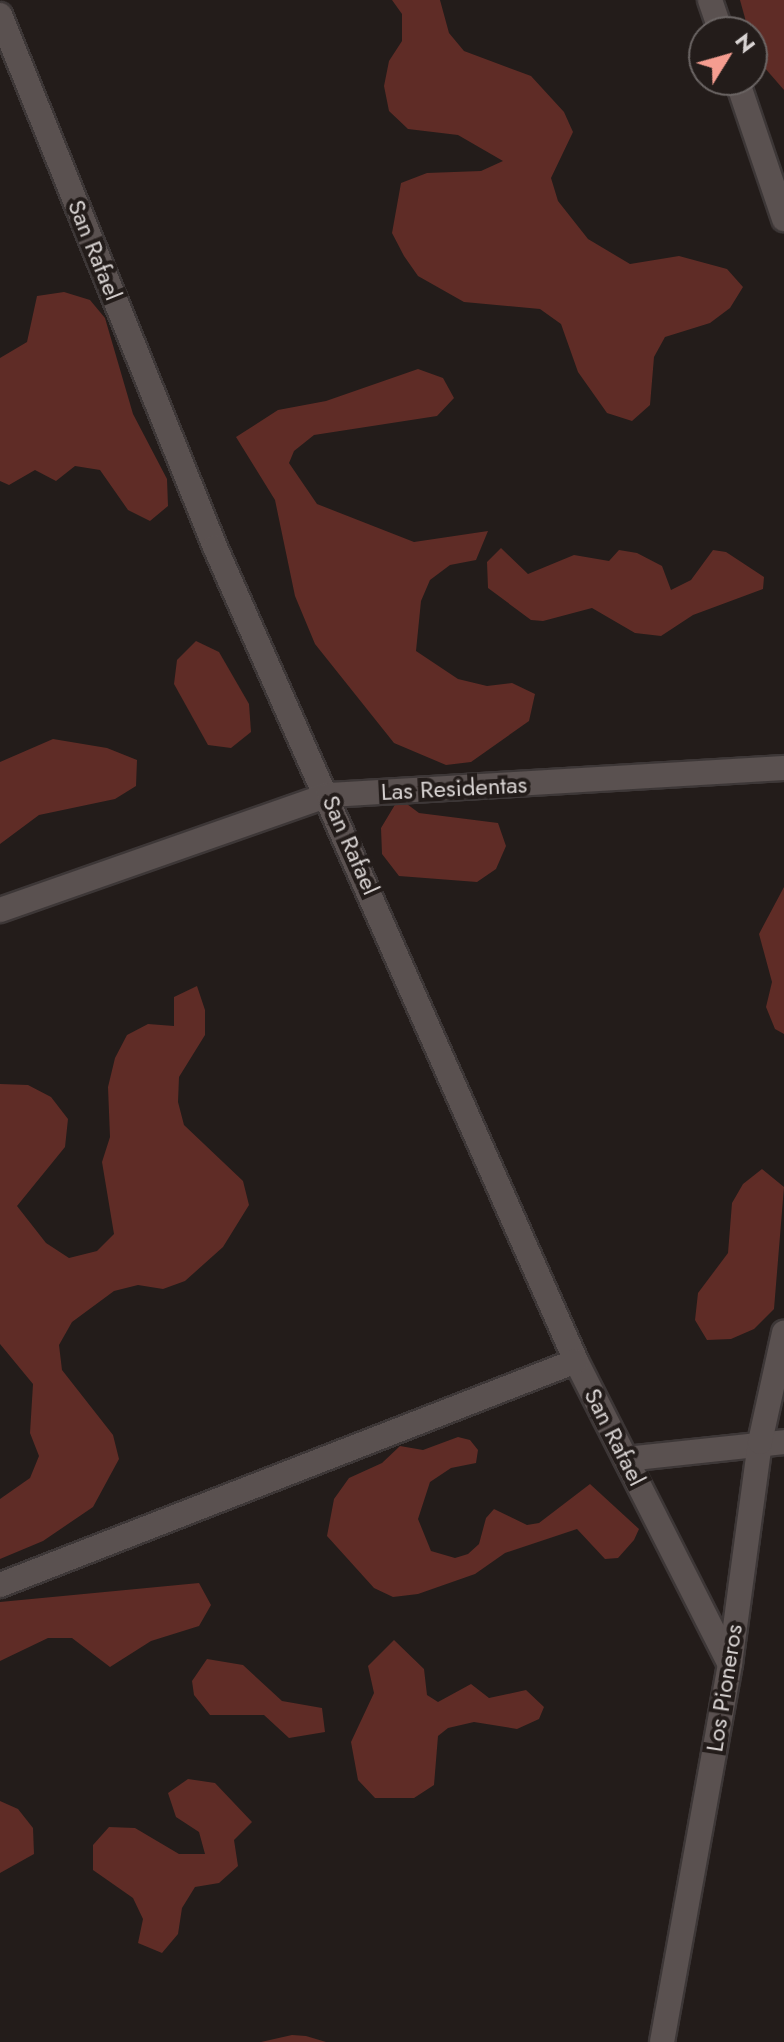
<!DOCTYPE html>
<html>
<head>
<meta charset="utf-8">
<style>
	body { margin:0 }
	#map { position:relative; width:784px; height:2042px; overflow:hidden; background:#231c1a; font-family:Jost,sans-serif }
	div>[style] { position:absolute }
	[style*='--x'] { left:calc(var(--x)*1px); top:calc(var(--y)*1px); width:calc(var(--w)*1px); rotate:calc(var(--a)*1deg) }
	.green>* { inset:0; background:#5f2c26 }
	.roads { filter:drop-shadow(2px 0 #3d3737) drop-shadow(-2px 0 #3d3737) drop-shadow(0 2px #3d3737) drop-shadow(0 -2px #3d3737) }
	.street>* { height:24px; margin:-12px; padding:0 12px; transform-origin:12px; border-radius:12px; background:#5a5150 }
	span { translate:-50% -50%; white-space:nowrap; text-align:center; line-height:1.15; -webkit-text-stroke:8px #231c1a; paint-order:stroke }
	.street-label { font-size:24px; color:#d8d3d2 }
	.north { position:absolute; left:688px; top:16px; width:80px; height:80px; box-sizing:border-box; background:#231c1a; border:2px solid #6b6564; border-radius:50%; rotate:53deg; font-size:22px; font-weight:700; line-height:32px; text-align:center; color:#d8d3d2 }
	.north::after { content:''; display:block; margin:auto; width:28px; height:36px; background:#f59d90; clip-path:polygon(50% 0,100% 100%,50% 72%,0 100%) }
</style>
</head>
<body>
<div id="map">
	<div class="green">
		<div style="clip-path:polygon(392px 0,440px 0,449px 33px,464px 51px,531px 76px,564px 112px,573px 132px,551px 178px,558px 201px,588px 239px,630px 264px,679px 256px,727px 269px,743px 287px,730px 308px,710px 323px,665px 337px,654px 357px,650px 405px,632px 421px,607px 413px,578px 372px,561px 324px,540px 309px,464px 302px,418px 276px,404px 256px,392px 233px,401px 183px,427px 173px,481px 171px,503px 161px,458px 135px,408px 129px,389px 111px,384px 86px,389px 61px,402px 41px,402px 14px)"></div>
		<div style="clip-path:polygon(740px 0,784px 0,784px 90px,756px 58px)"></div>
		<div style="clip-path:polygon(64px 292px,90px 300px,105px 318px,133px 414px,167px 479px,168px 506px,150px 521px,128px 510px,100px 470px,75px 466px,56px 481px,35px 470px,9px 485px,0 481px,0 358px,27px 342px,37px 296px)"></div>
		<div style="clip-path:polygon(418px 369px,443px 378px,454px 398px,437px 416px,314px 435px,294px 451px,289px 463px,317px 504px,414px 542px,488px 531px,476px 560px,450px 565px,430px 580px,421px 601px,416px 651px,458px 679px,487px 686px,512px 683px,535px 694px,529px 721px,471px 762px,446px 765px,394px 743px,315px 644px,295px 596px,275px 500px,236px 437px,278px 410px,326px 401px)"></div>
		<div style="clip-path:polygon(501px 548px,528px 574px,574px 555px,609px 561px,619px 550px,637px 553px,662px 566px,671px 590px,691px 580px,713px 550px,726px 552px,764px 577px,763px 589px,693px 615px,661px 636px,635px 633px,592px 608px,543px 621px,531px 620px,488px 588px,487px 562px)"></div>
		<div style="clip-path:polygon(196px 641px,219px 652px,249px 704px,251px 732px,231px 748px,208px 745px,174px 684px,177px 660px)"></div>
		<div style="clip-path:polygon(53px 739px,107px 748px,137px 760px,136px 786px,115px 799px,39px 815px,0 844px,0 762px)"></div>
		<div style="clip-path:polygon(399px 798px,419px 813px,498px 823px,506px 846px,496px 869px,477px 882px,399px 876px,382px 854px,381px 828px)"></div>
		<div style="clip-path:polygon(784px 887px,784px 1034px,775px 1029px,766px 1007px,772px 982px,759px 934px)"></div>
		<div style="clip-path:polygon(197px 986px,205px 1010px,205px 1035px,179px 1077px,178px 1102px,184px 1125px,243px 1181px,249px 1205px,223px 1247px,185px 1281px,163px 1289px,138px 1285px,114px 1291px,72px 1322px,59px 1345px,62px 1370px,113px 1435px,119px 1459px,93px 1507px,43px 1541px,0 1559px,0 1499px,30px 1478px,39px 1456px,30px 1433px,33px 1384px,0 1344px,0 1084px,28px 1085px,51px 1097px,68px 1119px,65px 1147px,17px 1206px,46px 1243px,69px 1258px,97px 1251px,114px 1234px,102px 1162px,110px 1137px,108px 1087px,115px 1058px,127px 1035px,148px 1024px,174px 1026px,174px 997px)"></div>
		<div style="clip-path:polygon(762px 1169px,784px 1187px,774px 1309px,754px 1329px,731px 1339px,707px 1340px,695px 1320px,698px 1293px,728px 1253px,732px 1203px,743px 1184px)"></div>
		<div style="clip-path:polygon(458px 1437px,470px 1440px,478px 1450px,476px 1463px,451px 1468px,430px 1482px,418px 1519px,431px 1551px,455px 1558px,468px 1554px,479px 1544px,486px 1518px,494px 1509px,527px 1525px,539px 1523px,590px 1484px,639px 1529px,634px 1540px,618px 1558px,605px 1559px,577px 1529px,505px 1553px,475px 1574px,418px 1594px,393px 1597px,374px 1588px,327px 1536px,334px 1499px,349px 1478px,382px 1463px,400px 1446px,423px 1450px)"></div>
		<div style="clip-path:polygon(199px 1583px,211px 1605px,199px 1626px,151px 1641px,110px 1667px,72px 1638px,48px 1638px,0 1661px,0 1602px)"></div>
		<div style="clip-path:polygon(394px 1640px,424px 1669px,427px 1695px,438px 1702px,471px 1684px,489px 1698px,526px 1690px,544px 1707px,539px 1719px,517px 1729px,474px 1722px,448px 1728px,438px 1736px,434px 1785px,414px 1798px,375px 1798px,358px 1780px,351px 1742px,374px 1693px,368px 1666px)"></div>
		<div style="clip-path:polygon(207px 1659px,243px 1665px,282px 1701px,322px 1708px,325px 1732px,289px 1738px,264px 1715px,210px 1715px,194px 1695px,192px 1681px)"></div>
		<div style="clip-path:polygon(188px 1779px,215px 1783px,252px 1822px,234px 1840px,238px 1866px,219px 1883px,195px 1887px,182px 1908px,178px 1934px,162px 1953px,138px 1943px,143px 1919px,133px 1898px,93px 1870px,93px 1845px,109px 1827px,135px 1828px,179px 1854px,205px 1854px,199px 1832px,176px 1817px,168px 1793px)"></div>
		<div style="clip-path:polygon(0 1801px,18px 1809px,33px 1828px,34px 1854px,0 1873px)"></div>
		<div style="clip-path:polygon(292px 2035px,306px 2036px,326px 2042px,261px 2042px)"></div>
	</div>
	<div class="roads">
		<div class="street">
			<div style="--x:710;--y:0;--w:34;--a:71"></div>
			<div style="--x:0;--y:15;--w:574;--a:67.99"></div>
			<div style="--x:215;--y:547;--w:890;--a:66.08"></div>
			<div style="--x:576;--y:1361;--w:340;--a:63.1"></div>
			<div style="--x:737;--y:80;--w:147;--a:71.3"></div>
			<div style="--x:0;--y:910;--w:349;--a:-19.3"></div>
			<div style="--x:329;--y:795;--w:456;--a:-3.4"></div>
			<div style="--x:626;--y:1459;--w:159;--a:-6.1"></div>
			<div style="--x:0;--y:1585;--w:618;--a:-21.25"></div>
			<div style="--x:662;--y:2042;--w:384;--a:-79.8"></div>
			<div style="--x:730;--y:1664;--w:224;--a:-82.3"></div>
			<div style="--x:760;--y:1442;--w:112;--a:-77.6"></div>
		</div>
	</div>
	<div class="street-label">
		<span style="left:95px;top:250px;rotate:68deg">San Rafael</span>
		<span style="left:454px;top:788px;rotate:-3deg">Las Residentas</span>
		<span style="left:351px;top:845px;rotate:66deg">San Rafael</span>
		<span style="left:615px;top:1437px;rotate:63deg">San Rafael</span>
		<span style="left:724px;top:1688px;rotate:-81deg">Los Pioneros</span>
	</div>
	<div class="north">N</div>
</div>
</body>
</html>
